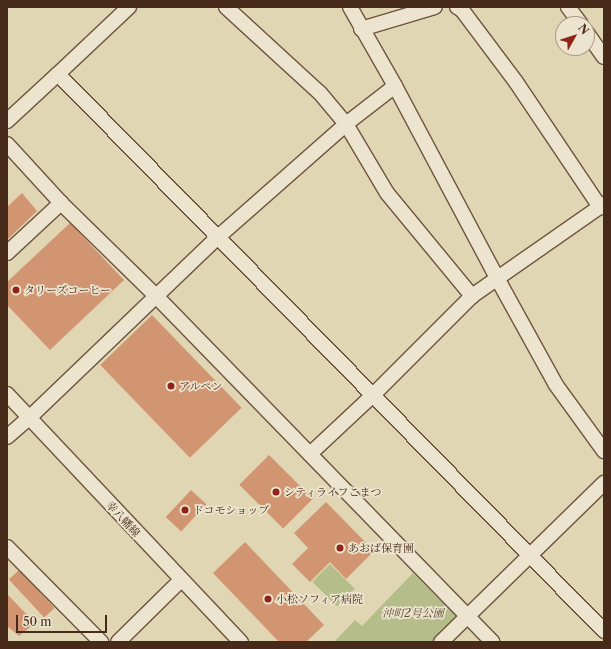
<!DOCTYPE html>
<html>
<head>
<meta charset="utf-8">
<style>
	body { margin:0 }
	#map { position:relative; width:611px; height:649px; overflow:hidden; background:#e1d6b3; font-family:"Libre Caslon Text","Noto Serif JP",serif }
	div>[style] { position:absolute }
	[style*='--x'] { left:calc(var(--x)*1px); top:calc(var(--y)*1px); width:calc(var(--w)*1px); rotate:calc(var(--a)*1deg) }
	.green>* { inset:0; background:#b5bd8b; transform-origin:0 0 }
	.building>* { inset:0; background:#d29572; transform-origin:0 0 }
	.roads { filter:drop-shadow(1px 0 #6e5540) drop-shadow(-1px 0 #6e5540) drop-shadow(0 1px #6e5540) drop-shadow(0 -1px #6e5540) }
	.minor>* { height:14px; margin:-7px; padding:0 7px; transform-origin:7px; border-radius:7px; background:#ece4ce }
	.dots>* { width:11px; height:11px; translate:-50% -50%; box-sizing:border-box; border:2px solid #ece4ce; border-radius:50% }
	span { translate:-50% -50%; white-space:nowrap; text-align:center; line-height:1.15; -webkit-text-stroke:3.5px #ece4ce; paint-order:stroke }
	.poi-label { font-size:11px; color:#472a19 }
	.left { translate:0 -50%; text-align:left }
	.street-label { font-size:11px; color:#472a19 }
	.park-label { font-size:11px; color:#5d4730; font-style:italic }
	.frame { position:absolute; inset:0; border:8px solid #472a19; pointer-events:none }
	.north { position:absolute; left:555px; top:16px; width:40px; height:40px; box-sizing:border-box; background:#ece4ce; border:1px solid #aa9a86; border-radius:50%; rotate:51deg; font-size:11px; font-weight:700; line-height:16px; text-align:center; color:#472a19 }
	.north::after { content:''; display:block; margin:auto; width:14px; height:18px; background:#8f2418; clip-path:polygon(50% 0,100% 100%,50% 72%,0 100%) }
	.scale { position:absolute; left:16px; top:615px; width:91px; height:18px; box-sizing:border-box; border:2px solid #472a19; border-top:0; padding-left:5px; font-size:12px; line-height:14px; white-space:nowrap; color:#472a19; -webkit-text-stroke:3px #ece4ce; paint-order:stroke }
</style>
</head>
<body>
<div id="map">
	<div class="green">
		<div style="left:330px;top:564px;width:35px;height:25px;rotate:45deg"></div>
		<div style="clip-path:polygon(413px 573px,458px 618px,434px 642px,334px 642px,355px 620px,362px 626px)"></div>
	</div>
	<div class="building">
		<div style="clip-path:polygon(22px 193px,37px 211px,7px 240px,7px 207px)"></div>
		<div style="clip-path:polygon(70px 223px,124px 280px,50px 350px,7px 305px,7px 282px)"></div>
		<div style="left:152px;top:315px;width:129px;height:72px;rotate:46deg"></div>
		<div style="left:269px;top:455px;width:62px;height:42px;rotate:45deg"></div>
		<div style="left:191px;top:490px;width:21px;height:37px;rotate:43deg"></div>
		<div style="clip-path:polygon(326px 502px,374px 551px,346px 579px,330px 562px,310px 582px,292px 564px,308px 548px,294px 533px)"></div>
		<div style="clip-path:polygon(245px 542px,324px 625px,306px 642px,279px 642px,213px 573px)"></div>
		<div style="left:19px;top:570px;width:52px;height:14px;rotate:47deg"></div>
		<div style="clip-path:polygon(7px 594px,35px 623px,19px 636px,7px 626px)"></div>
	</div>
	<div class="roads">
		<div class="minor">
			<div style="--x:129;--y:7;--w:98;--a:136.7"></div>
			<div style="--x:58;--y:74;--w:780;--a:45.57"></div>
			<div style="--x:226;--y:7;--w:127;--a:42.5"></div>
			<div style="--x:320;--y:93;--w:40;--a:50"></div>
			<div style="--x:346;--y:124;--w:80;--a:59.3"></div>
			<div style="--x:387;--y:193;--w:134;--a:50.5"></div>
			<div style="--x:350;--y:7;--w:91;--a:60.3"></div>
			<div style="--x:395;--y:86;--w:217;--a:62"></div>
			<div style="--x:497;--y:278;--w:122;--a:61.1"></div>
			<div style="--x:556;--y:385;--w:82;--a:54"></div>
			<div style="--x:457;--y:7;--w:6;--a:31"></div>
			<div style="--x:462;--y:10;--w:90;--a:53.1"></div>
			<div style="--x:516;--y:82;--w:151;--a:56.1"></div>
			<div style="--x:568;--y:7;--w:21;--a:53"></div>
			<div style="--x:361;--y:29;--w:77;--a:-16.6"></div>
			<div style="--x:587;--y:33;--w:29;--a:55"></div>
			<div style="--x:7;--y:121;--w:69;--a:-42.7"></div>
			<div style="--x:7;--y:144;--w:80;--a:47.5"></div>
			<div style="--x:61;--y:203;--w:132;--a:44.4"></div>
			<div style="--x:155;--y:295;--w:484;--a:45.8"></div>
			<div style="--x:7;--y:253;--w:74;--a:-42.8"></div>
			<div style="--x:7;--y:394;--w:341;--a:46.7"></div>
			<div style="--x:7;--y:437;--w:28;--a:-41"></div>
			<div style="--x:28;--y:419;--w:263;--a:-43.8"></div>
			<div style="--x:218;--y:237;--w:171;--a:-41.4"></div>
			<div style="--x:346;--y:124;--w:62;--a:-37.8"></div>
			<div style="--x:310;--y:454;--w:86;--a:-43.1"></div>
			<div style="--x:373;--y:395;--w:140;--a:-45"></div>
			<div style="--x:472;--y:296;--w:161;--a:-34.9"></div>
			<div style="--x:7;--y:547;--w:134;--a:45.3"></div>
			<div style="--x:118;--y:642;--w:88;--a:-44.5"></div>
			<div style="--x:441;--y:642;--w:228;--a:-44.3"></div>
		</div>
	</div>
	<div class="dots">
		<div style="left:16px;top:290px;background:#8f2418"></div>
		<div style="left:171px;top:386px;background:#8f2418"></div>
		<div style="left:276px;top:492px;background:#8f2418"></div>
		<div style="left:185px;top:510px;background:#8f2418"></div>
		<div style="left:340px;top:548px;background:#8f2418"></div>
		<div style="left:268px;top:599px;background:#8f2418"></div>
	</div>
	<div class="poi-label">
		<span class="left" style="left:24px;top:290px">タリーズコーヒー</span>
		<span class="left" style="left:179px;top:386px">アルペン</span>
		<span class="left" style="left:284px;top:492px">シティライフこまつ</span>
		<span class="left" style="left:193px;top:510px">ドコモショップ</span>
		<span class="left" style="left:348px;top:548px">あおば保育園</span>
		<span class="left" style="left:276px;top:599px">小松ソフィア病院</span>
	</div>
	<div class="street-label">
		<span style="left:123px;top:519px;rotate:47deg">幸八幡線</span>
	</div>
	<div class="park-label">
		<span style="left:413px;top:613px">沖町2号公園</span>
	</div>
	<div class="frame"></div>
	<div class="north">N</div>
	<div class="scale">50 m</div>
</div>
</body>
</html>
